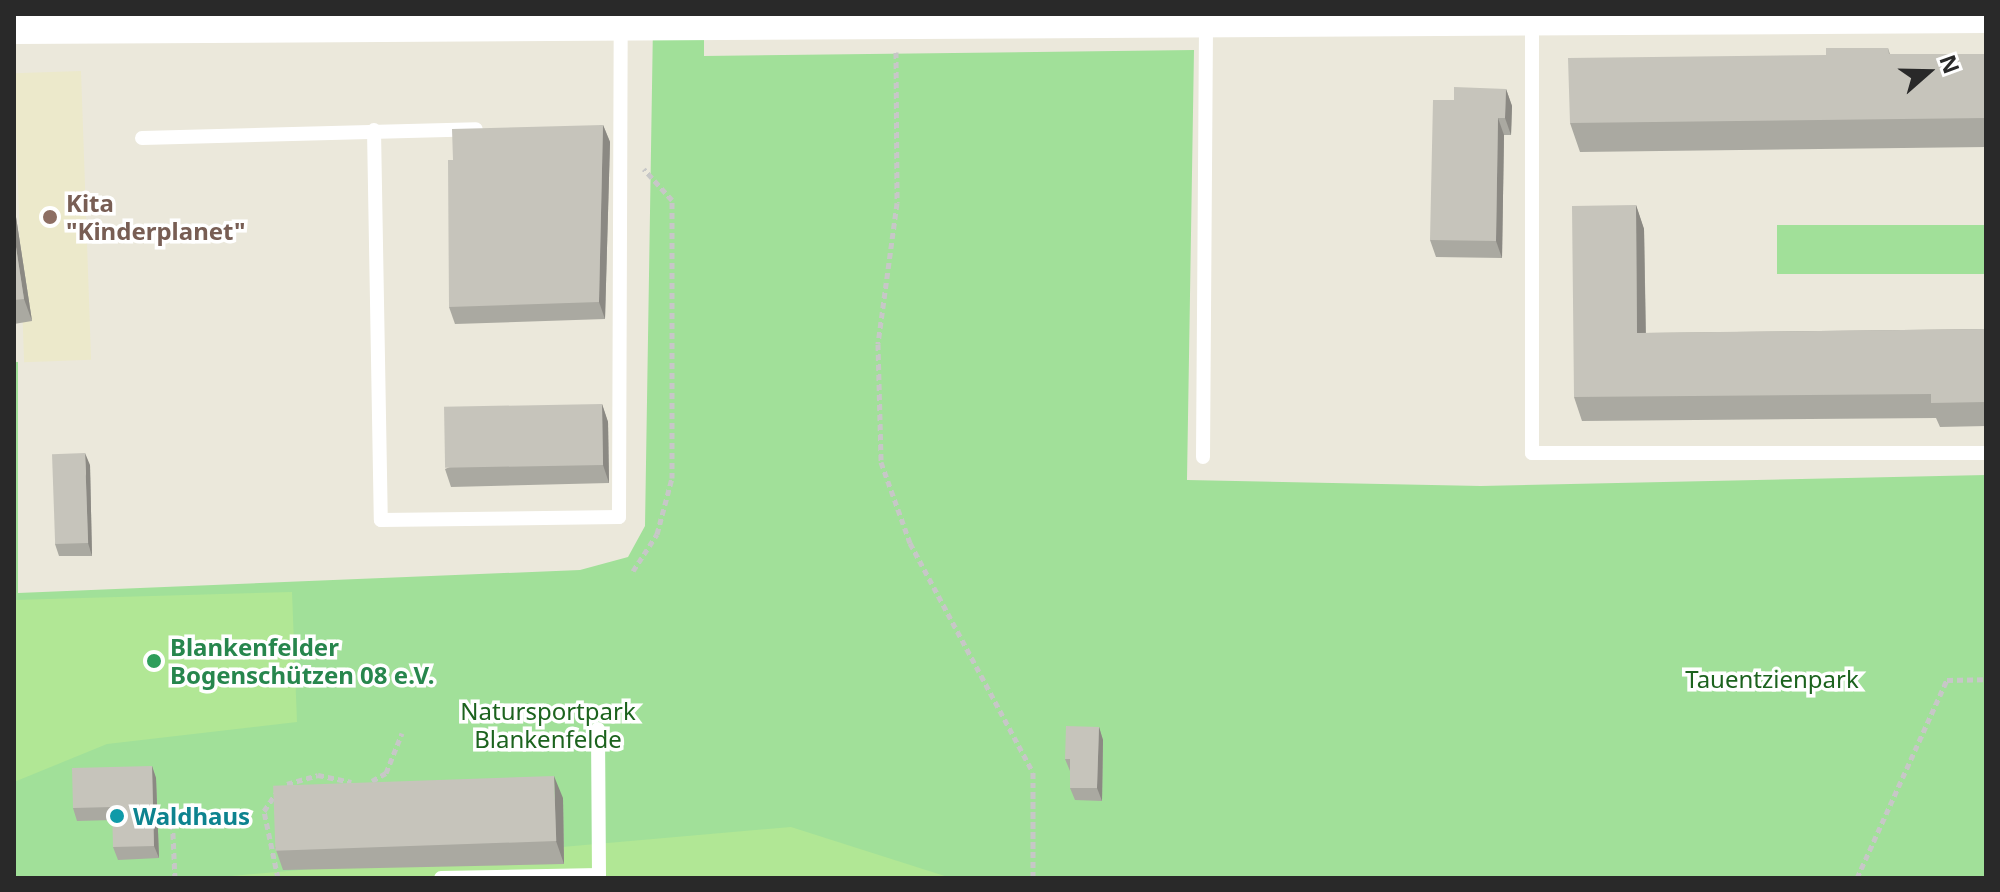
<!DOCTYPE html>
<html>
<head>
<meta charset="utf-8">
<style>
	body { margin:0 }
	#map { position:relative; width:2000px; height:892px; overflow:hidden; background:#ebe8db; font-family:"Noto Sans",sans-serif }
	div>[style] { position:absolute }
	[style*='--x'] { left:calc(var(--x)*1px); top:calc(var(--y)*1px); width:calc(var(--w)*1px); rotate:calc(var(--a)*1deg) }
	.education>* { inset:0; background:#ece9cb; transform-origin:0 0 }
	.green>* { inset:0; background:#a1e099; transform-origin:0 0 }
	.pitch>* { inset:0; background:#b1e795 }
	.path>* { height:5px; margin-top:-2.5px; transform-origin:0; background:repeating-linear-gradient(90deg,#c7c7c7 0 6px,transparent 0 10px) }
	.lane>* { height:14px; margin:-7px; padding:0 7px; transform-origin:7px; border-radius:7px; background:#fff }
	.street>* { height:28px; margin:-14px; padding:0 14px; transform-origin:14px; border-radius:14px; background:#fff }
	.wall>* { inset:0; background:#aaa9a1 }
	.shaded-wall>* { inset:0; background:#8b8983 }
	.building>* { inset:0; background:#c6c4bb; transform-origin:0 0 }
	.dots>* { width:22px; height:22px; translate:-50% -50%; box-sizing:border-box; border:4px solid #fff; border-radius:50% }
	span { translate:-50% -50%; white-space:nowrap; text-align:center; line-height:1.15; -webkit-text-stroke:7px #fff; paint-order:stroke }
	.education-label { font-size:24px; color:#785e54; font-weight:700 }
	.left { translate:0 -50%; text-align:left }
	.leisure-label { font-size:24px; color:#27864d; font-weight:700 }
	.park-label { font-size:24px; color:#1c631e }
	.culture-label { font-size:24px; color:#0d838f; font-weight:700 }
	.frame { position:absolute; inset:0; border:16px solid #292929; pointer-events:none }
	.north { position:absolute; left:1888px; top:32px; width:80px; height:80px; -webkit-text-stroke:6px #fff; paint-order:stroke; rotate:70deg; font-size:22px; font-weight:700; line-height:32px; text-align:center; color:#292929 }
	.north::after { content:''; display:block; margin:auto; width:28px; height:36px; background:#292929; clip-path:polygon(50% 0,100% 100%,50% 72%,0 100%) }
</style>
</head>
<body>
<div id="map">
	<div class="education">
		<div style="left:81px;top:71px;width:289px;height:67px;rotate:88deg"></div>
	</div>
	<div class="green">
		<div style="clip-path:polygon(704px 23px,704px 56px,1194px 50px,1187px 480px,1481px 486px,1986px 475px,1986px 878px,14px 878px,14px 362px,18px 362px,18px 593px,580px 570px,628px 557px,645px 526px,653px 24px)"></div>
		<div style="left:1777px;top:225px;width:209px;height:49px"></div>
	</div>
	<div class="pitch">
		<div style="clip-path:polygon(292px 592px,297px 722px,107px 744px,14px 782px,14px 600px)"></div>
		<div style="clip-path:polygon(791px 827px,951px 878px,208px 878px)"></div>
	</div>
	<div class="path">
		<div style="--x:896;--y:52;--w:151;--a:89.6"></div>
		<div style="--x:897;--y:203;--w:142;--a:97.7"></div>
		<div style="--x:878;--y:344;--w:118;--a:88.5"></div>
		<div style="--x:881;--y:462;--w:86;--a:70.3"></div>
		<div style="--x:910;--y:543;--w:260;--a:61.8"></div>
		<div style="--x:1033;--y:772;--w:106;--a:90"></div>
		<div style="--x:633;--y:571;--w:44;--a:-57"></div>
		<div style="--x:657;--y:534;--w:58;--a:-75"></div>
		<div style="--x:672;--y:478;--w:278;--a:-90"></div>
		<div style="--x:672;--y:200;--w:42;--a:-132.1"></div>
		<div style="--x:372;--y:781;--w:16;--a:-30"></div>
		<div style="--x:386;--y:773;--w:43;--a:-68.2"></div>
		<div style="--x:287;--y:784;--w:32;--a:-16"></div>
		<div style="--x:318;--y:775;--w:34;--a:12"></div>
		<div style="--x:157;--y:812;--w:15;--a:4"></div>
		<div style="--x:172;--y:813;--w:65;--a:87.4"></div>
		<div style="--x:278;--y:878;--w:68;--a:-101.8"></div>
		<div style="--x:264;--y:811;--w:27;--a:-56"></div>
		<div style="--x:1857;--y:878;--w:217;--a:-65.6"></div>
		<div style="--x:1947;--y:680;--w:39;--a:-1"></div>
	</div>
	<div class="lane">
		<div style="--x:1532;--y:21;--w:432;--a:90"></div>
		<div style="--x:1532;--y:453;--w:454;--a:0"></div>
		<div style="--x:374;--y:130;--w:390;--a:89"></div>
		<div style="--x:381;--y:520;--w:238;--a:-0.7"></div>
		<div style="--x:619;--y:517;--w:492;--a:-89.8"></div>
		<div style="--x:142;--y:138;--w:334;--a:-1.5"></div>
		<div style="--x:1203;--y:457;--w:433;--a:-89.6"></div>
		<div style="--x:441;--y:878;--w:158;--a:-1.1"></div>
		<div style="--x:599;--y:875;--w:146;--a:-90.4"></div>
	</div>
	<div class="street">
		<div style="--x:14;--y:30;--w:1972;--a:-0.32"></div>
	</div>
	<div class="wall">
		<div style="clip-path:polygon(1888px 48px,1890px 54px,1986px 54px,1986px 147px,1580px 152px,1570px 123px,1826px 55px)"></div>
		<div style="clip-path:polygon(1506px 89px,1512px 106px,1511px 135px,1504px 135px,1502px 258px,1436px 257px,1430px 240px)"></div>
		<div style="clip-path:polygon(603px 125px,610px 142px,605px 319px,455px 324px,449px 307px,453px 160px)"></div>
		<div style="clip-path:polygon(14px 204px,32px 321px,14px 324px)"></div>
		<div style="clip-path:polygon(1636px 205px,1644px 229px,1646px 333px,1986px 329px,1986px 426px,1940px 427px,1936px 418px,1582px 421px,1574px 397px)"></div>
		<div style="clip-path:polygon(602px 404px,608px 422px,609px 483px,451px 487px,445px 469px)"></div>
		<div style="clip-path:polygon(90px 465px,92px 556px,59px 556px,55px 544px)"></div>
		<div style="clip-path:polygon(1099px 727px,1103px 740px,1102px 801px,1075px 800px,1070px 788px,1070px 771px,1065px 759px)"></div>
		<div style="clip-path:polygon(152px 766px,156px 778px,159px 858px,118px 860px,113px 847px,113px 820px,77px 821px,73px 808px)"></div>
		<div style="clip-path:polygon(563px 798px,564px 864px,283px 870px,275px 847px)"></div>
	</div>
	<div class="shaded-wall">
		<div style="clip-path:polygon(1506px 89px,1512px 106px,1511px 135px,1505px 118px)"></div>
		<div style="clip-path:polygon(1498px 118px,1504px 135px,1502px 258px,1496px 241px)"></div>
		<div style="clip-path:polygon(603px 125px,610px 142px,605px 319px,599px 302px)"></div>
		<div style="clip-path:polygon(14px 204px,32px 321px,24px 299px,14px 234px)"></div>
		<div style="clip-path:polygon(1636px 205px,1644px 229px,1646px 356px,1637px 333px)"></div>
		<div style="clip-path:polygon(602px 404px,608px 422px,609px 483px,603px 465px)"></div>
		<div style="clip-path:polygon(85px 453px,90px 465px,92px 556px,88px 543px)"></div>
		<div style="clip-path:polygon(1099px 727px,1103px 740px,1102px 801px,1097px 788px)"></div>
		<div style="clip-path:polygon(152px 766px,156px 778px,159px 858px,154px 846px)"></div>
		<div style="clip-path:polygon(554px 776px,563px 798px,564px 864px,556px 841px)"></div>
	</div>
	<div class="building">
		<div style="clip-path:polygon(1826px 48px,1888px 48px,1889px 54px,1986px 54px,1986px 118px,1570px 123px,1568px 58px,1826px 55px)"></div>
		<div style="clip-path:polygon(1454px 87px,1506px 89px,1505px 118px,1498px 118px,1496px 241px,1430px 240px,1433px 100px,1454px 100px)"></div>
		<div style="clip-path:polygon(603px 125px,599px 302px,449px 307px,448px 160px,453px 160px,452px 129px)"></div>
		<div style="clip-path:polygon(1636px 205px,1637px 333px,1986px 329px,1986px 402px,1931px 403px,1931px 394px,1574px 397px,1572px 206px)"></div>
		<div style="clip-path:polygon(14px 234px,24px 299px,14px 300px)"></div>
		<div style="left:602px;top:404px;width:61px;height:158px;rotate:89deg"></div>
		<div style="left:85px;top:453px;width:90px;height:33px;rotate:88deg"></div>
		<div style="clip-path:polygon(1066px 726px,1099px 727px,1097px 788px,1070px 788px,1070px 759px,1065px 759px)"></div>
		<div style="clip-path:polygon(152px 766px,154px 846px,113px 847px,112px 807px,73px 808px,72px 768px)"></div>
		<div style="left:554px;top:776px;width:65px;height:281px;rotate:88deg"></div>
	</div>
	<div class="dots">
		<div style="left:50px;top:217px;background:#8d6e63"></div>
		<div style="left:154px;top:661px;background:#2e9e5b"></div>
		<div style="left:117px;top:816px;background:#0f9aa8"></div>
	</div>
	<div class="education-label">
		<span class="left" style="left:66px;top:217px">Kita<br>"Kinderplanet"</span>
	</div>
	<div class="leisure-label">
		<span class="left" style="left:170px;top:661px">Blankenfelder<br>Bogenschützen 08 e.V.</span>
	</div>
	<div class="park-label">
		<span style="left:1772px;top:679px">Tauentzienpark</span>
		<span style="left:548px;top:725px">Natursportpark<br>Blankenfelde</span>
	</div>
	<div class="culture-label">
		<span class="left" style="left:133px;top:816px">Waldhaus</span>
	</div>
	<div class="frame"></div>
	<div class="north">N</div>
</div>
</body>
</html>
